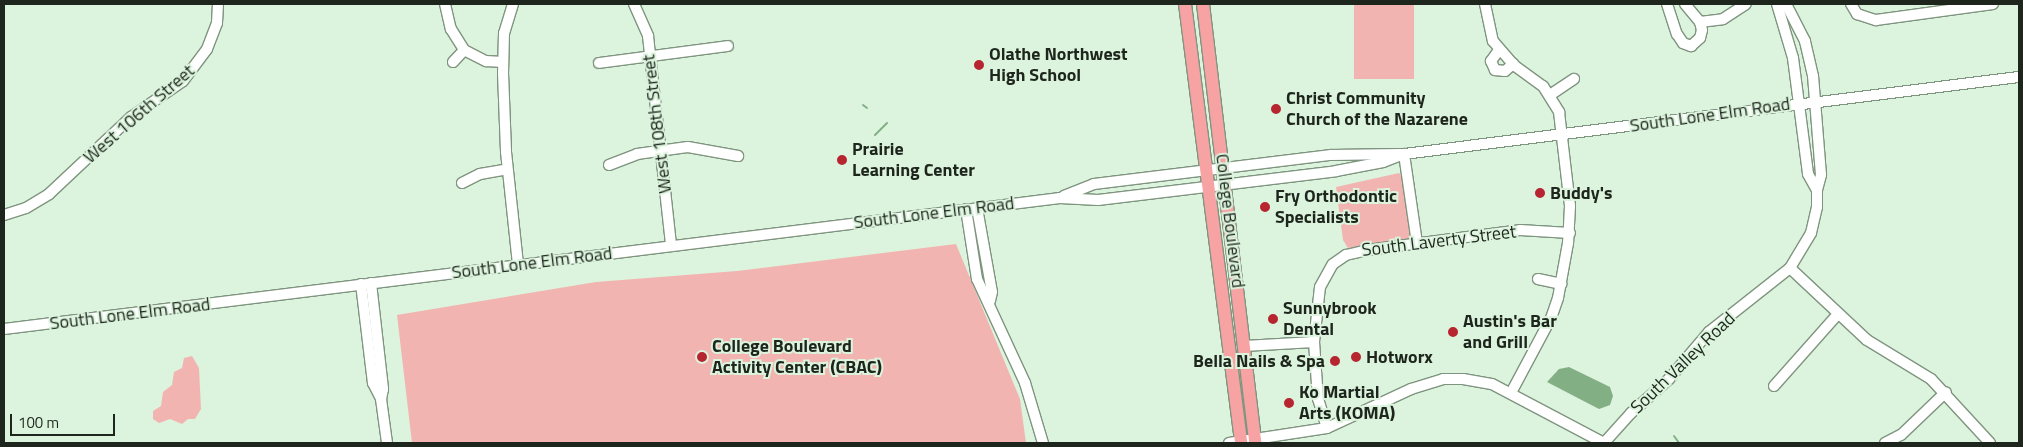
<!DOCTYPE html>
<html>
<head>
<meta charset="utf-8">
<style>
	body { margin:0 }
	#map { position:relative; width:2023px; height:447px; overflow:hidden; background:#dcf4dd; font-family:"Titillium Web",sans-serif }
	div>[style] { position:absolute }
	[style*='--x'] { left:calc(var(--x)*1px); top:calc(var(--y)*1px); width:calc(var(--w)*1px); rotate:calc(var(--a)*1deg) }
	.green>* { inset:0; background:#f2b4b0; transform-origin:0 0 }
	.water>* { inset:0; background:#83af85 }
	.stream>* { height:2px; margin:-1px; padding:0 1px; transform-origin:1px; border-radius:1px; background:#83af85 }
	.roads { filter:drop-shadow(1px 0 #7f947f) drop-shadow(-1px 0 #7f947f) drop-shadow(0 1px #7f947f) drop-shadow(0 -1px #7f947f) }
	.minor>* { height:10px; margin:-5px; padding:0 5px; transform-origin:5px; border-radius:5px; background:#fff }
	.major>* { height:12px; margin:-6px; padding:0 6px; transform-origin:6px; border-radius:6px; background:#f7a3a3 }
	.dots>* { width:14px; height:14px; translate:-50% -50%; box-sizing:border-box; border:2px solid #dcf4dd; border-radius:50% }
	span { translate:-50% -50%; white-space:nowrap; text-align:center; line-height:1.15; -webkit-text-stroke:4px #dcf4dd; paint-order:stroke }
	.poi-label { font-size:18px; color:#1d251d; font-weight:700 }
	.left { translate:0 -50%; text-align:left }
	.right { translate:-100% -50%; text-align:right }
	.street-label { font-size:18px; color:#1d251d }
	.frame { position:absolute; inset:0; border:5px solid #1d251d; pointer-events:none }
	.scale { position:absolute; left:10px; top:414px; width:105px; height:22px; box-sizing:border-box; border:2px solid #1d251d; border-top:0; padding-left:6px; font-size:15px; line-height:18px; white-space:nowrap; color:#1d251d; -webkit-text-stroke:4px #dcf4dd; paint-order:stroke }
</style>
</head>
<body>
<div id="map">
	<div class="green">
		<div style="left:1354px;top:4px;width:60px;height:75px"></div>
		<div style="clip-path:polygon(1399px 173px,1404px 179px,1411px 235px,1407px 241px,1348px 248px,1343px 240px,1336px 187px)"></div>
		<div style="clip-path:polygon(956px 244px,1020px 399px,1026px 443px,412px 443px,397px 315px,596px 282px,737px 271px)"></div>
		<div style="clip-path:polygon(192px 356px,199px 368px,201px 409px,195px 419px,188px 419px,182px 424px,170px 419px,159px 423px,153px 419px,153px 411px,161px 406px,163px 392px,172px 385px,174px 372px,182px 368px,184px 358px)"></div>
	</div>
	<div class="water">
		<div style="clip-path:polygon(1569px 367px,1610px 387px,1613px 396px,1610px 405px,1599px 409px,1547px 382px,1559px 369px)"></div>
	</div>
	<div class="stream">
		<div style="--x:863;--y:105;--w:5;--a:37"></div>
		<div style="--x:875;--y:135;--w:17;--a:-45"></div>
		<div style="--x:1674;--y:436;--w:9;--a:54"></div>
	</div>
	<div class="roads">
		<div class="minor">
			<div style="--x:445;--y:4;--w:26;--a:77"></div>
			<div style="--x:451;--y:29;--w:25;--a:58"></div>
			<div style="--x:464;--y:50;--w:25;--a:27"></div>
			<div style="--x:486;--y:61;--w:17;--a:3"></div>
			<div style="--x:513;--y:4;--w:30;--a:107"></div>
			<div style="--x:504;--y:33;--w:40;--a:91.4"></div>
			<div style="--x:503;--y:73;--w:79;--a:87.8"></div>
			<div style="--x:506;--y:152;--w:114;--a:83.9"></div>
			<div style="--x:634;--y:4;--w:35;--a:66"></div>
			<div style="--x:648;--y:36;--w:211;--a:83.7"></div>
			<div style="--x:1485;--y:4;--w:38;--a:78"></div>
			<div style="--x:1493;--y:41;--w:33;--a:49"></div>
			<div style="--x:1515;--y:66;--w:34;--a:36"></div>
			<div style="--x:1543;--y:86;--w:31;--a:58"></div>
			<div style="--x:1559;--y:112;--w:95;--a:83.3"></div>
			<div style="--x:1570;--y:206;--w:37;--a:93"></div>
			<div style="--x:1568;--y:243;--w:56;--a:100.3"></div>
			<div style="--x:1558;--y:298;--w:21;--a:109"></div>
			<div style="--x:1551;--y:318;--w:85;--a:118.1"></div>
			<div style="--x:1667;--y:4;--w:32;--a:72"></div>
			<div style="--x:1677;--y:34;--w:11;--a:56"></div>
			<div style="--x:1683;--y:43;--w:9;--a:21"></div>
			<div style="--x:1691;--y:46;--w:12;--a:-42"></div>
			<div style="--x:1700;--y:38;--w:8;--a:-76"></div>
			<div style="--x:1702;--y:30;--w:8;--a:-104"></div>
			<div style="--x:1700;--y:22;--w:23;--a:-130"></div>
			<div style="--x:1777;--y:4;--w:56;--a:73.5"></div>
			<div style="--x:1793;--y:58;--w:117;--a:82.6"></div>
			<div style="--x:1808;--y:174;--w:18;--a:61"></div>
			<div style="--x:1817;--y:190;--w:16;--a:-75"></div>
			<div style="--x:1821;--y:175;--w:99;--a:-94.6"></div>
			<div style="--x:1813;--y:76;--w:36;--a:-103"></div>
			<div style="--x:1805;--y:41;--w:42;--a:-117.2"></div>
			<div style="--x:1851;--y:4;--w:12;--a:59"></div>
			<div style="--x:1857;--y:14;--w:20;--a:18"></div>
			<div style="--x:1876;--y:20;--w:118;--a:-7.8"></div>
			<div style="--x:1700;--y:22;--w:23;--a:-7"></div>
			<div style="--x:1723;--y:19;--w:27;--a:-33"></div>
			<div style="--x:1499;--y:50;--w:14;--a:126"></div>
			<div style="--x:1491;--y:61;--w:10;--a:66"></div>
			<div style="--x:1495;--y:70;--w:10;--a:6"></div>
			<div style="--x:1505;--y:71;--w:11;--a:-41"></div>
			<div style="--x:453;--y:62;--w:16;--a:-47"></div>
			<div style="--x:599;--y:63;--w:130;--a:-7.5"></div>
			<div style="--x:1550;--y:95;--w:29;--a:-34"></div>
			<div style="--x:1404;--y:154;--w:90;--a:81.7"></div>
			<div style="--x:609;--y:165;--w:30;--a:-21"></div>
			<div style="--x:637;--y:154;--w:51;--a:-7.8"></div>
			<div style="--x:688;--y:147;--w:51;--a:10.2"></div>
			<div style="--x:462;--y:183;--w:20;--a:-27"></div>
			<div style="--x:480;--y:174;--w:27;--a:-10"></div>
			<div style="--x:1064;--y:196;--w:32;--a:-22"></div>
			<div style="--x:1094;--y:184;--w:239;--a:-7"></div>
			<div style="--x:1331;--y:155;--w:69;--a:-0.8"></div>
			<div style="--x:977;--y:208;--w:85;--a:79.9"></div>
			<div style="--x:992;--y:292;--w:9;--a:103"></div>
			<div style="--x:966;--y:209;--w:71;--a:81.1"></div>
			<div style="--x:977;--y:279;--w:115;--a:65.2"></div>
			<div style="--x:1025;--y:383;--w:63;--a:73.3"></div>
			<div style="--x:4;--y:215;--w:23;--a:-18"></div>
			<div style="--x:26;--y:208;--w:27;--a:-31"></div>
			<div style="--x:49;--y:194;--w:112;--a:-43.2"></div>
			<div style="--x:131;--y:117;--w:63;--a:-34.7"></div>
			<div style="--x:183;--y:81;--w:40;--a:-53"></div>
			<div style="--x:207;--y:49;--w:28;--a:-69"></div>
			<div style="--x:217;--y:23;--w:19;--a:-87"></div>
			<div style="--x:1790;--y:268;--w:105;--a:43.1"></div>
			<div style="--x:1867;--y:340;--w:75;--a:31.4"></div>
			<div style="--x:1931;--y:379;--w:87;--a:47.3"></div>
			<div style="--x:1538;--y:279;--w:24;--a:12"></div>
			<div style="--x:371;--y:283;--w:107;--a:83.5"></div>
			<div style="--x:383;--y:389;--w:10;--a:101"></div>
			<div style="--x:361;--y:284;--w:100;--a:83.1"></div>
			<div style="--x:373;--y:383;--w:18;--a:63"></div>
			<div style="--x:381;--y:399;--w:44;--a:82.2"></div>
			<div style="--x:4;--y:329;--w:1064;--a:-7.07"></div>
			<div style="--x:1060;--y:198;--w:38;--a:3"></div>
			<div style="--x:1098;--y:200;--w:240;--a:-6.9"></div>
			<div style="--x:1336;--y:171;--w:48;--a:-10.8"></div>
			<div style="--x:1383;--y:162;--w:22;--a:-21"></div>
			<div style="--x:1404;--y:154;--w:620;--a:-7.14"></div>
			<div style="--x:1244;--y:346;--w:70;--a:-3.3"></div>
			<div style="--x:1774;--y:386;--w:95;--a:-48.4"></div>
			<div style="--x:1327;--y:428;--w:30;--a:-107"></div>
			<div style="--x:1318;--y:399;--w:57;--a:-94"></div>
			<div style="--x:1314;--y:342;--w:55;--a:-83.8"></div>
			<div style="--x:1320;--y:287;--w:26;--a:-61"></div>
			<div style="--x:1333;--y:264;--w:16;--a:-35"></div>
			<div style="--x:1346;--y:255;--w:22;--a:-13"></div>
			<div style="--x:1367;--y:250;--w:154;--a:-7.4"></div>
			<div style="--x:1520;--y:230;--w:50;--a:3.4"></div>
			<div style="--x:1229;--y:443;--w:99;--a:-8.7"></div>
			<div style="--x:1327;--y:428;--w:93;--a:-24.9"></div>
			<div style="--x:1411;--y:389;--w:34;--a:-17"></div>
			<div style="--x:1443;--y:379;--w:20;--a:0"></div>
			<div style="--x:1463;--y:379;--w:29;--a:10"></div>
			<div style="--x:1492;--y:384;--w:127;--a:27.8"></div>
			<div style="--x:1604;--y:443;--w:40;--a:-48"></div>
			<div style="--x:1631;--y:413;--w:51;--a:-41.8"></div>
			<div style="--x:1669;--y:379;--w:62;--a:-49.6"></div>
			<div style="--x:1709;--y:332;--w:103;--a:-38.3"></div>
			<div style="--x:1790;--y:268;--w:41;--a:-59"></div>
			<div style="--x:1811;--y:233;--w:27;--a:-77"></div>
			<div style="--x:1817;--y:207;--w:17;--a:-90"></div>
			<div style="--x:1885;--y:443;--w:18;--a:-27"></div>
			<div style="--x:1901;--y:435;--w:62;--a:-43.7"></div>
		</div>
		<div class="major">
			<div style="--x:1185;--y:4;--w:443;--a:82.7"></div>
			<div style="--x:1203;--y:4;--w:442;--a:83.2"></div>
		</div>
	</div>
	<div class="dots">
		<div style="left:979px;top:65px;background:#b62530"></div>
		<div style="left:1276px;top:109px;background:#b62530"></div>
		<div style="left:842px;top:160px;background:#b62530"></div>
		<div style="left:1540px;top:193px;background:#b62530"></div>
		<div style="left:1265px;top:207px;background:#b62530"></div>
		<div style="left:1273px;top:319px;background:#b62530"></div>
		<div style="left:1453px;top:332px;background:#b62530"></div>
		<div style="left:702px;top:357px;background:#b62530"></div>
		<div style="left:1356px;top:357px;background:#b62530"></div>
		<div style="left:1335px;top:361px;background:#b62530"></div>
		<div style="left:1289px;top:403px;background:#b62530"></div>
	</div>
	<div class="poi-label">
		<span class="left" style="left:989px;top:65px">Olathe Northwest<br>High School</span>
		<span class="left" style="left:1286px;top:109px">Christ Community<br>Church of the Nazarene</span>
		<span class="left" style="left:852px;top:160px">Prairie<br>Learning Center</span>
		<span class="left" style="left:1550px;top:193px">Buddy's</span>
		<span class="left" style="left:1275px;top:207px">Fry Orthodontic<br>Specialists</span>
		<span class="left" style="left:1283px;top:319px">Sunnybrook<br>Dental</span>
		<span class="left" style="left:1463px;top:332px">Austin's Bar<br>and Grill</span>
		<span class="left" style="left:712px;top:357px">College Boulevard<br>Activity Center (CBAC)</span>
		<span class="left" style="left:1366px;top:357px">Hotworx</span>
		<span class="right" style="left:1325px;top:361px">Bella Nails &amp; Spa</span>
		<span class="left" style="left:1299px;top:403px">Ko Martial<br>Arts (KOMA)</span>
	</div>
	<div class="street-label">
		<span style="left:139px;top:114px;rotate:-41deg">West 106th Street</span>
		<span style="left:1710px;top:115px;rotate:-8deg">South Lone Elm Road</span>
		<span style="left:657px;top:124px;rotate:-97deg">West 108th Street</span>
		<span style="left:934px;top:213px;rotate:-7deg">South Lone Elm Road</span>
		<span style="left:1230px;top:221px;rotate:83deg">College Boulevard</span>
		<span style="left:1439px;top:241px;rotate:-7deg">South Laverty Street</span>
		<span style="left:532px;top:263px;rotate:-7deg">South Lone Elm Road</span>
		<span style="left:130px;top:314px;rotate:-7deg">South Lone Elm Road</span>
		<span style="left:1683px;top:363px;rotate:-44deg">South Valley Road</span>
	</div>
	<div class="frame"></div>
	<div class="scale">100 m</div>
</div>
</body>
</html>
